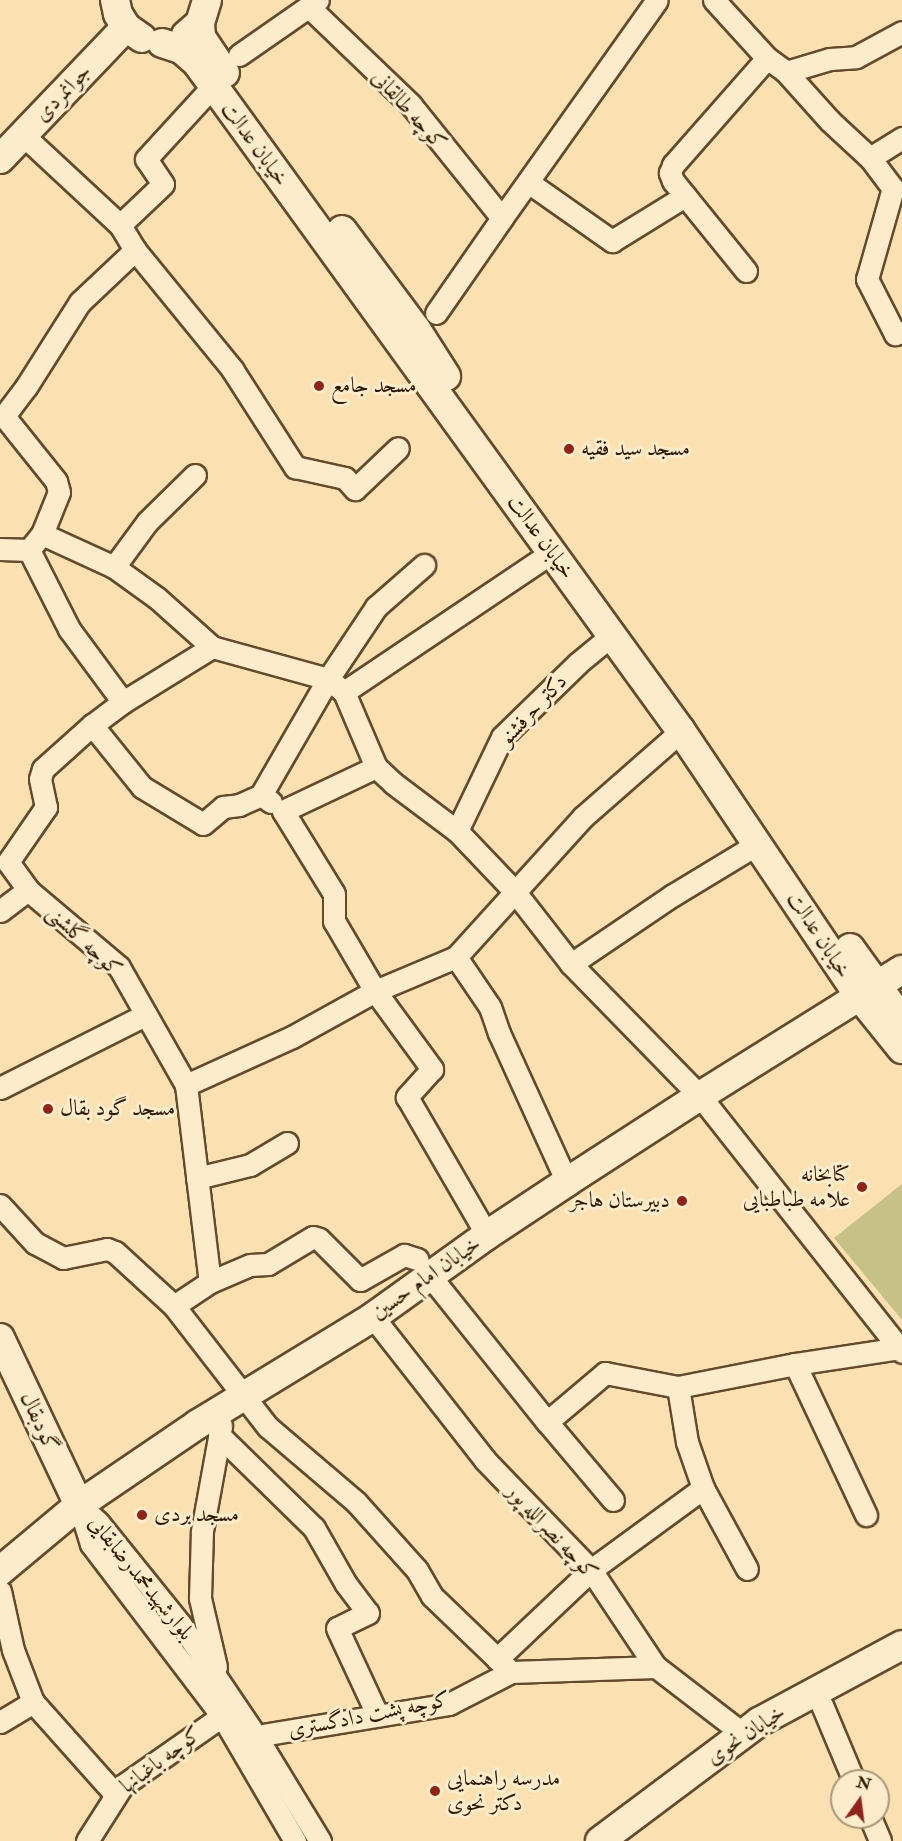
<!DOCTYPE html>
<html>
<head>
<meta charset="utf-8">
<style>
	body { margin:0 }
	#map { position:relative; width:902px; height:1841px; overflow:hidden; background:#fbe1b1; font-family:"IM FELL Double Pica",Amiri,serif }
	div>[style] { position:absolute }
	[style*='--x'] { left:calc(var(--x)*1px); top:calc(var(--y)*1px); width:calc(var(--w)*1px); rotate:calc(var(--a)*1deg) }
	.green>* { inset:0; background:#c5c187 }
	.roads { filter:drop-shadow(2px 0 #634a2c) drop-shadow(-2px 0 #634a2c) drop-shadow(0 2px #634a2c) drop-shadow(0 -2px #634a2c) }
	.street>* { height:21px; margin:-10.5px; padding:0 10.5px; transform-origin:10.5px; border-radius:10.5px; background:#fceccc }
	.secondary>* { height:28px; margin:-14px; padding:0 14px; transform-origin:14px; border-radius:14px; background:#fceccc }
	.dots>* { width:16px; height:16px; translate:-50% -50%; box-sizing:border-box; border:3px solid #fceccc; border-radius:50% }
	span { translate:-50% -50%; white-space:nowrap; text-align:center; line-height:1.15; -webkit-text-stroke:6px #fceccc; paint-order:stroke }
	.street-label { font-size:22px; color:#301800 }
	.poi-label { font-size:22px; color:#301800 }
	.left { translate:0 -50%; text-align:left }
	.right { translate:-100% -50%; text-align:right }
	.north { position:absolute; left:830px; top:1769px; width:60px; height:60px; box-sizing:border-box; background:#fceccc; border:2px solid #aa977a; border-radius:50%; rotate:14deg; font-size:16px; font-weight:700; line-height:24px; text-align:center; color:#301800 }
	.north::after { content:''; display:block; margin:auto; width:21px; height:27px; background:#8f2418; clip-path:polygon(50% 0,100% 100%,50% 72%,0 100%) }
</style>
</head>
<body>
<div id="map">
	<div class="green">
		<div style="clip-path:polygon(902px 1184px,902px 1320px,834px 1238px)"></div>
	</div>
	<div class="roads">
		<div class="street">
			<div style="--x:714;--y:0;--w:79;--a:47.6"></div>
			<div style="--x:767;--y:58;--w:24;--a:36"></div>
			<div style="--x:786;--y:72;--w:66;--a:48.1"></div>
			<div style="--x:830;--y:121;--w:54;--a:42.8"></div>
			<div style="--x:870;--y:158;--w:38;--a:53"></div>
			<div style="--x:893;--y:188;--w:95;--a:105.9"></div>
			<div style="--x:867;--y:279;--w:62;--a:63"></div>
			<div style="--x:895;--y:334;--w:7;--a:-16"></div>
			<div style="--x:310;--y:8;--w:140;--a:43.8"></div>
			<div style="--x:411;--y:105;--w:145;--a:51.2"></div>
			<div style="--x:502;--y:218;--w:267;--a:-54.6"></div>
			<div style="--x:239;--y:55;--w:96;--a:-34.8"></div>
			<div style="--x:786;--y:72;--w:46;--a:-16.5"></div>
			<div style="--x:830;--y:59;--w:26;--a:-4"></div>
			<div style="--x:856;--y:57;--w:52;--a:-28.5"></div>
			<div style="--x:23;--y:135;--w:132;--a:42.9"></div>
			<div style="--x:870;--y:158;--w:38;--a:-32"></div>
			<div style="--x:528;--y:182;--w:103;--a:35.1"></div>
			<div style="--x:612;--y:241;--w:86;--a:-31.7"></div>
			<div style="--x:135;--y:250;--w:154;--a:50.8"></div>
			<div style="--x:232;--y:369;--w:117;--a:57.3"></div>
			<div style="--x:295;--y:467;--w:51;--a:12.4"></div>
			<div style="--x:345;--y:478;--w:15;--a:48"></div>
			<div style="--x:355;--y:489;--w:59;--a:-43.6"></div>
			<div style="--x:746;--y:271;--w:116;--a:-129"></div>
			<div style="--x:673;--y:181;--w:9;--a:-111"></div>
			<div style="--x:670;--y:173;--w:9;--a:-69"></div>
			<div style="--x:673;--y:165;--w:142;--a:-48.7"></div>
			<div style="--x:436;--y:313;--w:116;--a:-55.2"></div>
			<div style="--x:42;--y:534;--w:79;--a:24.6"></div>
			<div style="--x:114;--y:567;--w:53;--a:35.8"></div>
			<div style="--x:157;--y:598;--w:74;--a:41.7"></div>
			<div style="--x:0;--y:549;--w:29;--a:2"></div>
			<div style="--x:29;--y:550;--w:21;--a:-51"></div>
			<div style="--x:42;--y:534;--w:45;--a:-68"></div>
			<div style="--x:59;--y:492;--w:11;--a:-105"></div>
			<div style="--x:56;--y:481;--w:83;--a:-128.7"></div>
			<div style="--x:4;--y:416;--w:36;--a:-53"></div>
			<div style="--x:26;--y:387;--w:101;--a:-57.6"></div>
			<div style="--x:80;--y:302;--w:76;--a:-43.4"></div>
			<div style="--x:135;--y:250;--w:29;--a:-121"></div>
			<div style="--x:120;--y:225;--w:59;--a:-43.6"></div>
			<div style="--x:163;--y:184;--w:30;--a:-124"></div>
			<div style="--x:146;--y:159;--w:99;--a:-47.5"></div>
			<div style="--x:29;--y:550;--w:89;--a:63.1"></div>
			<div style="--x:69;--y:629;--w:91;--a:53.5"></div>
			<div style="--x:123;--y:702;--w:39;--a:143"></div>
			<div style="--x:92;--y:725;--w:66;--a:138.1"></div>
			<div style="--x:43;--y:769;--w:10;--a:107"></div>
			<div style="--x:40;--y:779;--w:29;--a:78"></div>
			<div style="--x:46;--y:807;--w:67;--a:124.6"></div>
			<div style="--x:8;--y:862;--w:34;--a:54"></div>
			<div style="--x:28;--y:890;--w:119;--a:40.2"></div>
			<div style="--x:119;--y:967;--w:136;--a:60.4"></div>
			<div style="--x:186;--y:1085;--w:198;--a:83.1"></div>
			<div style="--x:210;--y:1282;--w:43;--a:146.3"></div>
			<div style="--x:174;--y:1306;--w:153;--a:52.2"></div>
			<div style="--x:268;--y:1427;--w:116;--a:40.4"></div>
			<div style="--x:356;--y:1502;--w:91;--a:48.1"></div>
			<div style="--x:417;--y:1570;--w:30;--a:60"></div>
			<div style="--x:432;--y:1596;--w:110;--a:43.9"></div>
			<div style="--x:114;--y:567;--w:56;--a:-53.7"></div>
			<div style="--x:147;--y:522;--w:67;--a:-44.4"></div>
			<div style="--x:344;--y:692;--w:82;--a:66.9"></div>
			<div style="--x:376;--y:767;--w:23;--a:43"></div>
			<div style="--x:393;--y:783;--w:80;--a:36.9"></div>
			<div style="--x:457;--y:831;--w:84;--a:46.4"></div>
			<div style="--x:515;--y:892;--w:91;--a:52.1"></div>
			<div style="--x:571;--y:964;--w:185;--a:45.7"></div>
			<div style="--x:700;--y:1096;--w:326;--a:51.7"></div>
			<div style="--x:123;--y:702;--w:105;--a:-31.7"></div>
			<div style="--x:212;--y:647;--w:120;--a:15.4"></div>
			<div style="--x:328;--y:679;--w:21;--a:39"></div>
			<div style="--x:344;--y:692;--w:251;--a:-33.9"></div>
			<div style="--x:92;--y:725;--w:80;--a:51.1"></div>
			<div style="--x:142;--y:787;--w:71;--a:31.2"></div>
			<div style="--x:203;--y:824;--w:26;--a:-40"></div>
			<div style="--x:223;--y:807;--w:16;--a:-7"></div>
			<div style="--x:239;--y:805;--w:24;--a:-24"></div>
			<div style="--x:261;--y:795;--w:12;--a:35"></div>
			<div style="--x:376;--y:767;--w:103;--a:154.7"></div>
			<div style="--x:283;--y:811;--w:97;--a:58.4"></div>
			<div style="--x:334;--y:894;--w:27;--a:90"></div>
			<div style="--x:334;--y:921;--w:81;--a:59.6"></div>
			<div style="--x:375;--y:991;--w:97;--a:53.8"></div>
			<div style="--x:432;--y:1069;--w:38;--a:132"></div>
			<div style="--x:407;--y:1097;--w:160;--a:59.9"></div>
			<div style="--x:261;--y:795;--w:134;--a:-60"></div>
			<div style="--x:328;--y:679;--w:87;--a:-56.3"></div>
			<div style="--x:376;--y:607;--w:64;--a:-41.2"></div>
			<div style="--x:457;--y:831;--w:104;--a:-64.4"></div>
			<div style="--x:502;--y:737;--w:106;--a:-44.2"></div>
			<div style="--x:578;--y:663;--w:44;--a:-39.5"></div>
			<div style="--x:0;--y:911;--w:35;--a:-37"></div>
			<div style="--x:456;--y:957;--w:60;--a:55.8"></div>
			<div style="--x:490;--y:1007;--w:28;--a:71"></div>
			<div style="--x:499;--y:1033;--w:164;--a:65.5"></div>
			<div style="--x:571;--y:964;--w:123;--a:-34.1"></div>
			<div style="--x:673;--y:895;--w:100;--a:-31.2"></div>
			<div style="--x:186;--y:1085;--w:116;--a:-24.4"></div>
			<div style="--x:292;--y:1037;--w:95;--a:-29"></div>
			<div style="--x:375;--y:991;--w:88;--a:-22.8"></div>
			<div style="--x:456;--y:957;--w:189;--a:-47.8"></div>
			<div style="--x:583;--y:817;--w:130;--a:-41.3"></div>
			<div style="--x:0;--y:1088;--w:162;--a:-26.7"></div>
			<div style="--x:197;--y:1178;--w:55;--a:-13.8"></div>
			<div style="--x:250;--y:1165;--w:43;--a:-30.7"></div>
			<div style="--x:0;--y:1205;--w:52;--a:47.4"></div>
			<div style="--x:35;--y:1243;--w:32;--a:28"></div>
			<div style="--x:63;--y:1258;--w:45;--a:-11.6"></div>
			<div style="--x:107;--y:1249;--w:9;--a:21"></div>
			<div style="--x:115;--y:1252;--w:80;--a:42.5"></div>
			<div style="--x:430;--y:1276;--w:187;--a:51.3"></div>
			<div style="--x:210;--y:1282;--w:43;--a:-23"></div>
			<div style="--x:250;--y:1265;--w:18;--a:-3"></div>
			<div style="--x:268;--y:1264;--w:52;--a:-31"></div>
			<div style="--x:313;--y:1237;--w:6;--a:18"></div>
			<div style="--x:319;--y:1239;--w:58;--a:45"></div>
			<div style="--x:360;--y:1280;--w:51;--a:-29.6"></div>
			<div style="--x:404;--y:1255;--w:14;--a:17"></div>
			<div style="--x:373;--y:1317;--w:182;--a:51.9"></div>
			<div style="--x:485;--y:1460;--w:153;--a:46.1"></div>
			<div style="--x:591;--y:1570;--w:115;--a:56.3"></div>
			<div style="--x:655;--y:1666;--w:110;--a:37.6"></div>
			<div style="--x:795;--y:1364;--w:167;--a:64.8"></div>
			<div style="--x:678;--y:1387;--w:56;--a:80.7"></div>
			<div style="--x:687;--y:1442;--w:49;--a:70.8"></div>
			<div style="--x:219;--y:1435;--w:133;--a:44.4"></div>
			<div style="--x:314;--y:1528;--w:64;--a:60.3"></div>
			<div style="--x:346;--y:1584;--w:36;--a:53"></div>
			<div style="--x:368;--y:1613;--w:34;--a:154"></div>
			<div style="--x:337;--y:1628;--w:95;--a:65.1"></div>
			<div style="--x:613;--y:1500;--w:102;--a:-130.2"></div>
			<div style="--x:547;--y:1422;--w:76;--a:-40.2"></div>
			<div style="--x:605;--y:1373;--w:74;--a:10.9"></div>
			<div style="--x:678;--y:1387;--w:119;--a:-11.1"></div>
			<div style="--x:795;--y:1364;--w:105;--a:-8.7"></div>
			<div style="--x:79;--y:1505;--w:25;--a:42"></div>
			<div style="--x:98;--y:1522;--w:132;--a:51.1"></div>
			<div style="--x:181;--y:1625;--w:134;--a:56"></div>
			<div style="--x:256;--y:1736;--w:123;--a:58.6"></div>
			<div style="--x:79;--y:1505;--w:41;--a:72.9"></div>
			<div style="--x:91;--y:1544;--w:216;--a:52.7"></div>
			<div style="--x:222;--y:1716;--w:145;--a:59.7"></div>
			<div style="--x:0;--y:1591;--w:60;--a:77.6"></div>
			<div style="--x:13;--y:1650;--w:56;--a:69"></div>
			<div style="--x:33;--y:1702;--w:123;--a:48.3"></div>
			<div style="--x:497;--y:1659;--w:129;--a:-43.4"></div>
			<div style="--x:591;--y:1570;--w:139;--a:-36.2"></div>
			<div style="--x:703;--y:1488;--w:92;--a:61.5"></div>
			<div style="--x:216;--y:1667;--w:71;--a:-103.1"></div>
			<div style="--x:200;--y:1598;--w:67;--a:-88.3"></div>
			<div style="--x:202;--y:1531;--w:107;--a:-79.7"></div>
			<div style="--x:822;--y:1705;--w:82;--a:67.2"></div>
			<div style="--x:0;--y:1722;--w:39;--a:-31"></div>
			<div style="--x:256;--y:1736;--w:196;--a:-9.4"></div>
			<div style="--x:449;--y:1704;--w:70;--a:-27.3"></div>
			<div style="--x:511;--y:1672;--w:145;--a:-2"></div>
			<div style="--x:870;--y:1817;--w:26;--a:67"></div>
			<div style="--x:87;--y:1841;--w:65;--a:-57.5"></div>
			<div style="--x:122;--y:1786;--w:122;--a:-35"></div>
		</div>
		<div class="secondary">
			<div style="--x:115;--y:0;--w:14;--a:78"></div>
			<div style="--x:118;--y:14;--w:15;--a:58"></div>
			<div style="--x:126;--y:27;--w:19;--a:35"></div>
			<div style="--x:200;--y:23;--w:14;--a:86"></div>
			<div style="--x:201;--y:37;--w:43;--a:56.3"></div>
			<div style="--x:186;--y:35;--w:18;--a:-41"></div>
			<div style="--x:200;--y:23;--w:24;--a:-73"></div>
			<div style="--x:162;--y:43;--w:20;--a:18"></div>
			<div style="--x:181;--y:49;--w:21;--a:41"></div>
			<div style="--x:197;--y:63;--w:825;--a:54.07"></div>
			<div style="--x:681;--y:731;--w:321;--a:56.1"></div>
			<div style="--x:860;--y:997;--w:67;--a:51.1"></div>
			<div style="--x:0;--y:159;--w:182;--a:-46.3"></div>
			<div style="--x:342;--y:230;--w:124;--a:53.2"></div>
			<div style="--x:416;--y:329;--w:56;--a:57.4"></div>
			<div style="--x:850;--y:948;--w:89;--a:54.2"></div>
			<div style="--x:0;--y:1338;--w:185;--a:64.7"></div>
			<div style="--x:0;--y:1571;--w:103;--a:-39.9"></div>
			<div style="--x:79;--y:1505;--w:144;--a:-34.2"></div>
			<div style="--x:198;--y:1424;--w:205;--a:-31.4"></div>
			<div style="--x:373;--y:1317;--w:140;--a:-35.7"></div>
			<div style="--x:487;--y:1235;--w:96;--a:-33.5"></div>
			<div style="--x:567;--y:1182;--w:158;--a:-32.9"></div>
			<div style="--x:700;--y:1096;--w:238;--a:-32"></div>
			<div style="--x:600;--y:1841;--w:199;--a:-36.8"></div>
			<div style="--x:759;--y:1722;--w:162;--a:-28.3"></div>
		</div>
	</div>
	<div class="dots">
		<div style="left:319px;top:386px;background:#8f2418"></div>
		<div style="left:569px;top:449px;background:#8f2418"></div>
		<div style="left:48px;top:1109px;background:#8f2418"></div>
		<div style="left:862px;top:1187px;background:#8f2418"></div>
		<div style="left:682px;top:1201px;background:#8f2418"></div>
		<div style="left:142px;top:1515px;background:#8f2418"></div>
		<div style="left:435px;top:1791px;background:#8f2418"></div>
	</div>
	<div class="street-label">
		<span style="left:63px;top:93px;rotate:-46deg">جوانمردی</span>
		<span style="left:409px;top:110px;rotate:48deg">کوچه طالقانی</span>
		<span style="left:255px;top:144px;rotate:54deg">خیابان عدالت</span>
		<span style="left:541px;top:537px;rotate:54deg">خیابان عدالت</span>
		<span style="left:533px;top:710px;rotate:-47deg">دکتر حرفشنو</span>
		<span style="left:819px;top:935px;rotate:57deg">خیابان عدالت</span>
		<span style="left:84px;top:941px;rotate:43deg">کوچه گلشنی</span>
		<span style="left:426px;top:1278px;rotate:-35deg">خیابان امام حسین</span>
		<span style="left:39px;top:1422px;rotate:65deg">گودبقال</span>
		<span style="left:552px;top:1532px;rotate:47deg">کوچه نصرالله پور</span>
		<span style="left:141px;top:1578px;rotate:51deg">بلوارشهیدمحمدرضابقایی</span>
		<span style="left:369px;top:1715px;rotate:-11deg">کوچه پشت دادگستری</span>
		<span style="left:746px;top:1735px;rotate:-34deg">خیابان نحوی</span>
		<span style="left:161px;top:1760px;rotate:-37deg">کوچه باغبانها</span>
	</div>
	<div class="poi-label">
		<span class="left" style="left:331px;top:386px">مسجد جامع</span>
		<span class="left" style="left:581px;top:449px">مسجد سید فقیه</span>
		<span class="left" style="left:60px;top:1109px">مسجد گود بقال</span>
		<span class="right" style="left:850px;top:1187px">کتابخانه<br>علامه طباطبایی</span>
		<span class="right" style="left:670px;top:1201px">دبیرستان هاجر</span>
		<span class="left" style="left:154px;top:1515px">مسجد بردی</span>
		<span class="left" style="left:447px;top:1791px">مدرسه راهنمایی<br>دکتر نحوی</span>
	</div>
	<div class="north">N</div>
</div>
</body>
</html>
